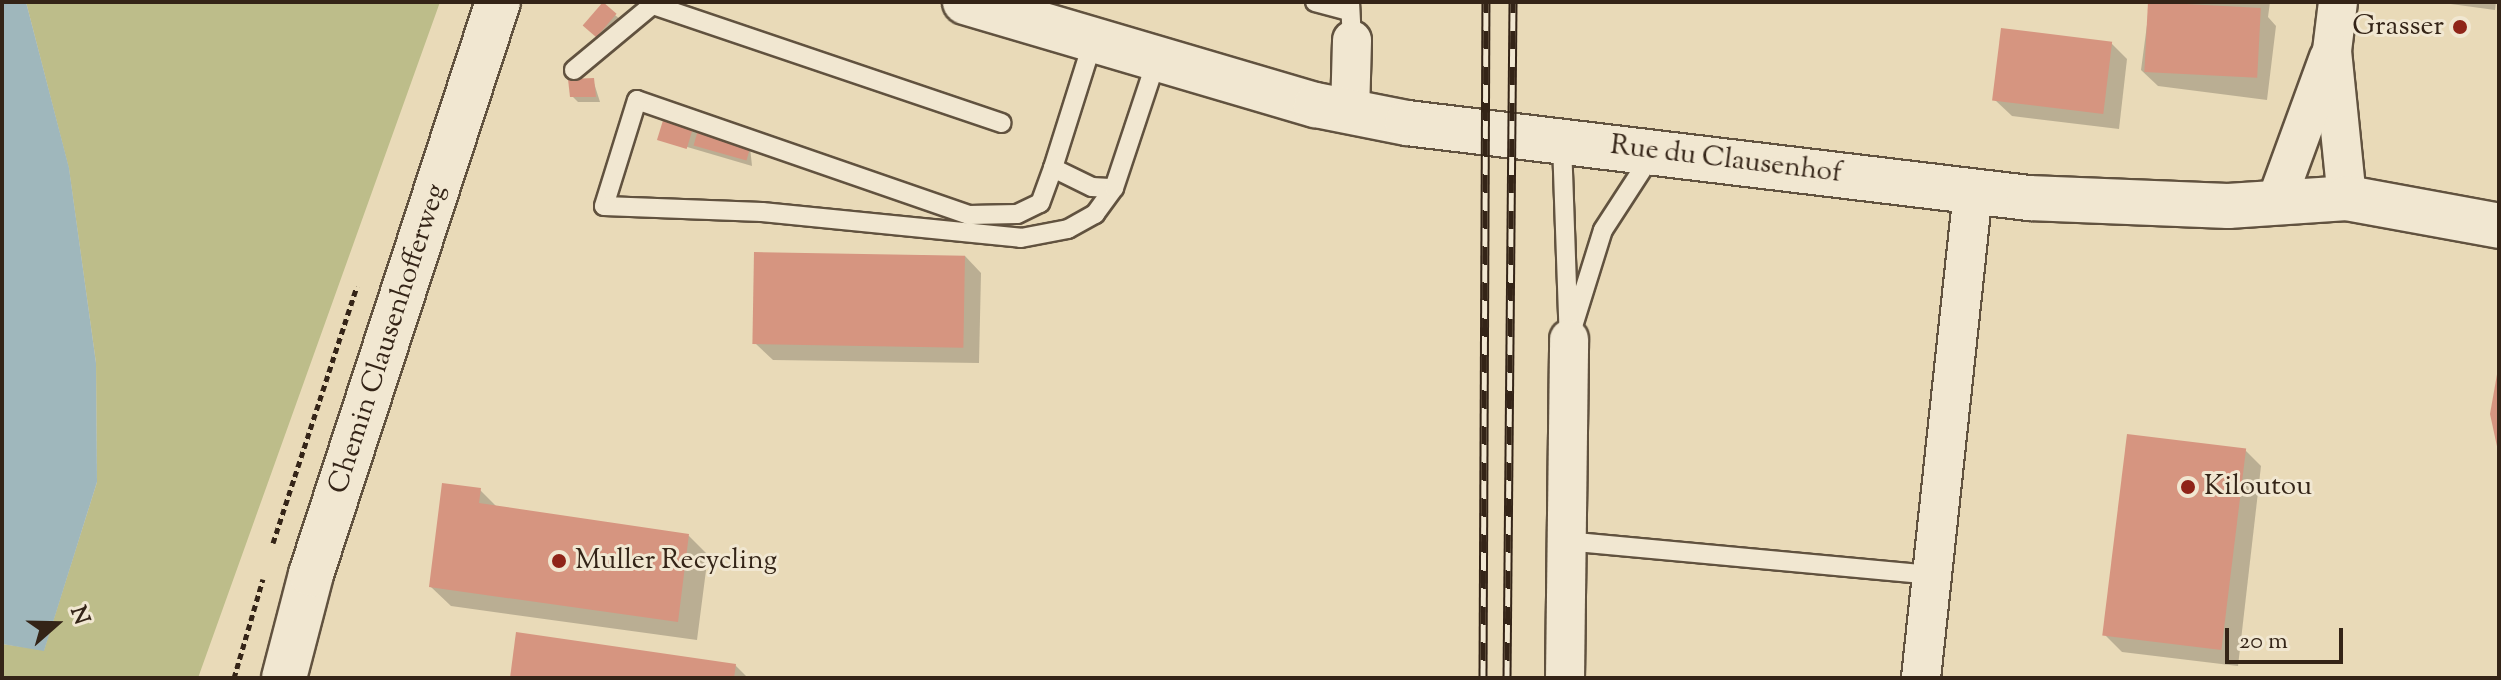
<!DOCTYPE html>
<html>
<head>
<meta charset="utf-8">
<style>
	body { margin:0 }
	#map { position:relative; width:2501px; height:680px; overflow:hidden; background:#e9dab8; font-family:"Sorts Mill Goudy",serif }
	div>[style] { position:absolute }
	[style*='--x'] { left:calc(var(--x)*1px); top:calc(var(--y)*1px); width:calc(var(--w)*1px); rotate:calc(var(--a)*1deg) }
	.green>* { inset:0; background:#bdbd8a }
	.water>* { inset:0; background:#9fb7bc }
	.shadow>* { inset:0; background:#0003; transform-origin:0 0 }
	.building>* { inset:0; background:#d69580; transform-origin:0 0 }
	.path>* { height:5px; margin-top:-2.5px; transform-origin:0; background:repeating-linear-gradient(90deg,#342417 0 6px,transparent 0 10px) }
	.roads { filter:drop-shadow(2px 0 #61523f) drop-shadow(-2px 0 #61523f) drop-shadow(0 2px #61523f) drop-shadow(0 -2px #61523f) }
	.service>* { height:18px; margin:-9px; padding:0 9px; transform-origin:9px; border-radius:9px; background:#f1e7d1 }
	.minor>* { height:38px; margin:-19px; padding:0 19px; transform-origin:19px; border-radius:19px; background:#f1e7d1 }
	.tertiary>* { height:44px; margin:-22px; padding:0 22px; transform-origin:22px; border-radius:22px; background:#f1e7d1 }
	.rail>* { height:9px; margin-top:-4.5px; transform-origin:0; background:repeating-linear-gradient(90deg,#f1e7d1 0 18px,#342417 0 36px); box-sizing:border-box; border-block:2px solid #342417 }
	.dots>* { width:22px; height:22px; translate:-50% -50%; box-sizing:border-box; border:4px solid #f1e7d1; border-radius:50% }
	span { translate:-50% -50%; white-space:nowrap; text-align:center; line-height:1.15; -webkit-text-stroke:6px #f1e7d1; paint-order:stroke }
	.poi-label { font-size:28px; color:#342417 }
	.right { translate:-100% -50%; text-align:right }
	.left { translate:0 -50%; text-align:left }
	.street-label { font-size:28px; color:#342417 }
	.frame { position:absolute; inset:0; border:4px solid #342417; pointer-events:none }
	.north { position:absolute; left:16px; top:584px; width:80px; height:80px; -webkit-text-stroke:6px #f1e7d1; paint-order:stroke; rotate:70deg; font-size:22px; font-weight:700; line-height:32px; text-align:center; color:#342417 }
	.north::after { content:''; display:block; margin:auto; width:28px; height:36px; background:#342417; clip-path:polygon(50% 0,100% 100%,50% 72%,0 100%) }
	.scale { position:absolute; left:2225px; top:628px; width:118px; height:36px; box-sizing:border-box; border:4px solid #342417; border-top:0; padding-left:10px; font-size:24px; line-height:28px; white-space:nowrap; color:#342417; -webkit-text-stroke:6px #f1e7d1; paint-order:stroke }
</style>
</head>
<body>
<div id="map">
	<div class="green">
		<div style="clip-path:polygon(26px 2px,440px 2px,198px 678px,2px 678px,2px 644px,44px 650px,97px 482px,96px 363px,69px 169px)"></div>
	</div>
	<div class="water">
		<div style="clip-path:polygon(2px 2px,26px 2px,69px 168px,96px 363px,97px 482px,44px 651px,2px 644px)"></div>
	</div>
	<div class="shadow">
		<div style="clip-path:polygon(2150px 2px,2270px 2px,2268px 17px,2276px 26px,2267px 100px,2158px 86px,2141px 70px)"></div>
		<div style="clip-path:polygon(2436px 2px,2496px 2px,2495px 10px)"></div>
		<div style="left:603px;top:5px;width:25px;height:27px;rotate:40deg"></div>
		<div style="clip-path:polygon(2111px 43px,2127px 59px,2119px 129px,2012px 116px,1995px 100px)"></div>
		<div style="clip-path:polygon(593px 80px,600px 102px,578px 102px,572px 96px)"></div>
		<div style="clip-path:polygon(693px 128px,750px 147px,752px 166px,660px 139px)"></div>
		<div style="clip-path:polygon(965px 256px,981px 273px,979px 363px,773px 360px,756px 344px)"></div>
		<div style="clip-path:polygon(2245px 450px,2261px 466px,2238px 666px,2122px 652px,2106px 636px)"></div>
		<div style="clip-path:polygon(480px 490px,497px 507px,689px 536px,708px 555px,697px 640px,451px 606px,431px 587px)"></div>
		<div style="clip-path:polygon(735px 665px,748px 678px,512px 678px)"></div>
	</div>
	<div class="building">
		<div style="left:603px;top:2px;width:18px;height:31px;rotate:41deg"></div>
		<div style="left:2148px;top:2px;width:113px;height:70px;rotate:3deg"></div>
		<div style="left:2001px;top:28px;width:112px;height:73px;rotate:7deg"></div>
		<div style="clip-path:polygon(594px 78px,596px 97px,570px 97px,568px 79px)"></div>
		<div style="left:664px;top:117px;width:31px;height:24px;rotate:17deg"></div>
		<div style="left:698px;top:130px;width:55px;height:16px;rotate:16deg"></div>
		<div style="left:754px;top:252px;width:211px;height:92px;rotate:1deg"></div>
		<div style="clip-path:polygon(2499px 363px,2499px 451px,2498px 451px,2490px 414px)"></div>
		<div style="left:2127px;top:434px;width:120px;height:203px;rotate:7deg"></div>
		<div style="clip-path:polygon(442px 483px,481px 488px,479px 503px,689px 534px,678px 622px,429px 587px)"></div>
		<div style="clip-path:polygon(516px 632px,736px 664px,734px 678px,510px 678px)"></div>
	</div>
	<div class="path">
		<div style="--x:273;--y:543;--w:270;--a:-71.9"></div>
		<div style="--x:234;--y:678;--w:103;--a:-73.7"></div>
	</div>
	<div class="roads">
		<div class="service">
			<div style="--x:1315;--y:2;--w:35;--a:15"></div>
			<div style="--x:1350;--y:2;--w:38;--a:87"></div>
			<div style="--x:653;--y:5;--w:368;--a:18.7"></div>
			<div style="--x:1093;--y:41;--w:133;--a:107.5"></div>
			<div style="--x:1053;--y:168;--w:43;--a:26"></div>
			<div style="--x:1092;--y:187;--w:22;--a:3"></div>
			<div style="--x:574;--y:70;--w:107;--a:-39.7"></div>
			<div style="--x:1562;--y:143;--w:196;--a:88"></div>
			<div style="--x:1569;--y:339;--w:114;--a:-72.7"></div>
			<div style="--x:1603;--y:230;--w:92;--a:-57"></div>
			<div style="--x:1053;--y:168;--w:37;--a:110"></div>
			<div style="--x:1040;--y:203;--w:25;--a:154"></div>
			<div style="--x:1017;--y:214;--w:48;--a:178.8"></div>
			<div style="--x:969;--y:215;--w:351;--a:-160.9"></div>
			<div style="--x:637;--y:100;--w:111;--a:107.3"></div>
			<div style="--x:604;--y:206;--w:158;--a:2.2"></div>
			<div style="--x:762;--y:212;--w:260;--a:5.7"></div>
			<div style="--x:1021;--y:238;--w:48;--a:-10.8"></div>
			<div style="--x:1068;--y:229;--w:31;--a:-29"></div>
			<div style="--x:1095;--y:214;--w:32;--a:-54"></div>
			<div style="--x:1114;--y:188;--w:136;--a:-71.6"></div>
			<div style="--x:1566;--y:541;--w:371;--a:5.3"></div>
		</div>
		<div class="minor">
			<div style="--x:2338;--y:2;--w:49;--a:97"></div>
			<div style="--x:2332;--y:51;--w:148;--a:84.2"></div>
			<div style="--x:1350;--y:113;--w:73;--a:-88.4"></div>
			<div style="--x:2276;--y:202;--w:154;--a:-69.9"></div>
			<div style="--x:1565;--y:678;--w:339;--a:-89.3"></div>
			<div style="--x:1921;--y:678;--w:490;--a:-83.9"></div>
		</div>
		<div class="tertiary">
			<div style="--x:965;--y:2;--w:366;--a:16.4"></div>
			<div style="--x:1316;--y:105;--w:93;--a:11.2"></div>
			<div style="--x:1407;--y:123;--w:627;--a:6.88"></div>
			<div style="--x:2029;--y:198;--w:199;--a:2.3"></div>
			<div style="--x:2228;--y:206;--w:119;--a:-3.8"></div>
			<div style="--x:2347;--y:198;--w:155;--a:10.4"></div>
			<div style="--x:284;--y:678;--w:107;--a:-75.4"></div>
			<div style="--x:311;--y:574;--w:602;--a:-71.9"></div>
		</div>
	</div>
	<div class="rail">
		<div style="--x:1483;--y:678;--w:676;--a:-89.75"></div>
		<div style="--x:1507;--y:678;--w:676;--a:-89.49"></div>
	</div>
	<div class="dots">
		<div style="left:2460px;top:27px;background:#8f2418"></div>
		<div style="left:2188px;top:487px;background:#8f2418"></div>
		<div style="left:559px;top:561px;background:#8f2418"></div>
	</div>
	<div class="poi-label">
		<span class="right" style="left:2444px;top:27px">Grasser</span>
		<span class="left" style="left:2204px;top:487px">Kiloutou</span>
		<span class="left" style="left:575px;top:561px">Muller Recycling</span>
	</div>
	<div class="street-label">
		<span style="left:1726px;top:160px;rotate:7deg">Rue du Clausenhof</span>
		<span style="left:388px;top:339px;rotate:-72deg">Chemin Clausenhofferweg</span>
	</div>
	<div class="frame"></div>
	<div class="north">N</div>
	<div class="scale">20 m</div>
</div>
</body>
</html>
